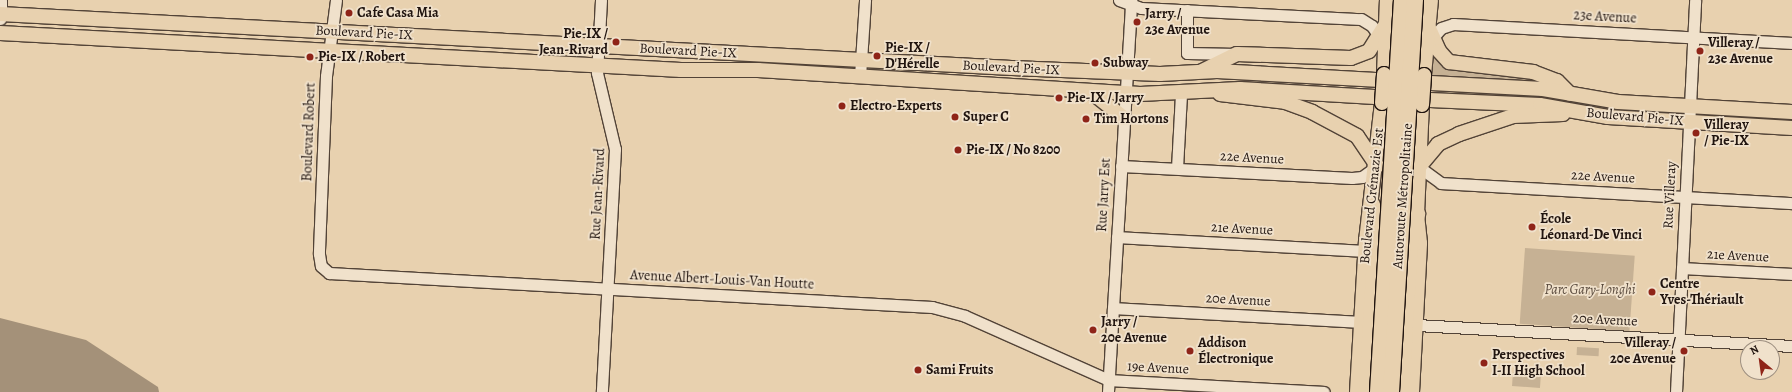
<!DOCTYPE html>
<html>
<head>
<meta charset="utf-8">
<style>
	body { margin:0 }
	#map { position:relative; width:1792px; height:392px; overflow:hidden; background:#e8d1af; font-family:Alegreya,serif }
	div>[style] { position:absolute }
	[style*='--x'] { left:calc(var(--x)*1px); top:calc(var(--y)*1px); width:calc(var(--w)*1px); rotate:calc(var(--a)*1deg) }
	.green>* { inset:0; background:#c6b194; transform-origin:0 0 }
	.water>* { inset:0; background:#a49179 }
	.roads { filter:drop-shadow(1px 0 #524337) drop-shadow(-1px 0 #524337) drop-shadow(0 1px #524337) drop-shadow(0 -1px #524337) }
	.minor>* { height:11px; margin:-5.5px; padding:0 5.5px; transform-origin:5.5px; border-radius:5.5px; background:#f0e1cb }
	.major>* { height:14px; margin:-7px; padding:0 7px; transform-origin:7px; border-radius:7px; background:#e8d1af }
	.highway>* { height:16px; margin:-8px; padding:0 8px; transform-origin:8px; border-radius:8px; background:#e8d1af }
	.bridges { filter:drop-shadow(1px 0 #20140f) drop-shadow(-1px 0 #20140f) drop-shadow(0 1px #20140f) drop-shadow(0 -1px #20140f) }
	.major-bridge>* { height:14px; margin:-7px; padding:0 7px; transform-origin:7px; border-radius:7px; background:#e8d1af }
	.highway-bridge>* { height:16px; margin:-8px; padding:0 8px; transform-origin:8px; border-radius:8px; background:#e8d1af }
	.dots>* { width:11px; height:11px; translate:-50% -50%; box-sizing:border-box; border:2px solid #f0e1cb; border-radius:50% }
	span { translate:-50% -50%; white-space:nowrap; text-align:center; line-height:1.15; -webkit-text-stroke:3.5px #f0e1cb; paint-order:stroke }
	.poi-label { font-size:14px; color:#20140f; font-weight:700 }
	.left { translate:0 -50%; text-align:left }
	.right { translate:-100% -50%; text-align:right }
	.street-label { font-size:14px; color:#20140f }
	.park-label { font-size:14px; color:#5a4b3e; font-style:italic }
	.north { position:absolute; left:1740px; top:340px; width:40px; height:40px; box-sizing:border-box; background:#f0e1cb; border:1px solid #9d8f80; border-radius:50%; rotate:331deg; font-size:11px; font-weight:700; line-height:16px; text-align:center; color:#20140f }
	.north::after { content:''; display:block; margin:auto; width:14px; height:18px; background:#8f2418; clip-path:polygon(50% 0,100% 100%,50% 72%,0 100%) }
</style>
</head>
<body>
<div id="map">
	<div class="green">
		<div style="clip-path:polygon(1432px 52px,1519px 73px,1553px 83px,1432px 76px)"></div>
		<div style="left:1525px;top:248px;width:110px;height:76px;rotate:4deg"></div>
		<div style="left:1577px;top:347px;width:22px;height:8px;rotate:3deg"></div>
		<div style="left:1513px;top:372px;width:28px;height:14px;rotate:4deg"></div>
	</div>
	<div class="water">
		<div style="clip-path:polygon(0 318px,86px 340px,158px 387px,159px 392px,0 392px)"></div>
	</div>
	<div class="roads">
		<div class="minor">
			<div style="--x:336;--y:0;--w:77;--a:97.5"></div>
			<div style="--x:326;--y:76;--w:178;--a:92.3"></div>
			<div style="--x:319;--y:254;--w:12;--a:81"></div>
			<div style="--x:321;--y:266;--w:11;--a:41"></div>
			<div style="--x:329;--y:273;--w:604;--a:3.23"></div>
			<div style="--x:932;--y:307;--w:34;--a:15"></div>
			<div style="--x:965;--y:316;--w:158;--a:24"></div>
			<div style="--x:1109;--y:380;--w:215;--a:3.2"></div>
			<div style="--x:601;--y:0;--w:73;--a:93.1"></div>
			<div style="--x:597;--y:73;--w:78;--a:76.7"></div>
			<div style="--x:615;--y:149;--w:243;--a:93.1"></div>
			<div style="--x:1119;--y:0;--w:23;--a:20"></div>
			<div style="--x:1141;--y:8;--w:220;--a:2.9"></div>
			<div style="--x:1361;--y:19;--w:13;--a:32"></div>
			<div style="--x:1372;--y:26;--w:18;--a:56"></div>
			<div style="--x:1187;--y:10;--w:43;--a:90"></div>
			<div style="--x:1187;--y:53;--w:50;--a:1.1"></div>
			<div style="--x:0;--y:19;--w:19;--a:-87"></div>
			<div style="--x:1429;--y:42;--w:18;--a:-49"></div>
			<div style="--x:1441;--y:28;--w:13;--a:-18"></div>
			<div style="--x:1453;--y:24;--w:340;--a:3.2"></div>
			<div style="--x:860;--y:76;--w:76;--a:-86.2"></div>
			<div style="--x:1121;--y:166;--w:231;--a:3"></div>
			<div style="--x:1352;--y:178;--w:10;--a:-6"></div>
			<div style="--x:1362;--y:177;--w:19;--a:-36"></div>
			<div style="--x:1419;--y:167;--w:27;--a:36"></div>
			<div style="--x:1441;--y:183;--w:352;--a:3.3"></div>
			<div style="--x:1177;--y:168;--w:75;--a:-86.9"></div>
			<div style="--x:1117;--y:237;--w:248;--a:3.2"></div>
			<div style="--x:1682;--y:268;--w:110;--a:3.1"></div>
			<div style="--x:1113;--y:308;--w:248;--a:3.2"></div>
			<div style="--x:1416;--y:325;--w:377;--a:3.2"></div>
			<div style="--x:1108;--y:392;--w:393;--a:-86.6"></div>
			<div style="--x:1676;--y:392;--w:392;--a:-87.2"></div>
		</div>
		<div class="major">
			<div style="--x:0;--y:14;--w:1013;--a:3.05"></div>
			<div style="--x:1012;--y:68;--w:148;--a:2.3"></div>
			<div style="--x:1160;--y:74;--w:57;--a:-3"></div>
			<div style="--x:1217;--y:71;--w:159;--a:3.2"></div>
			<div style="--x:1428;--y:26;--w:27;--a:66"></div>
			<div style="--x:1439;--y:51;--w:15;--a:48"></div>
			<div style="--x:1449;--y:62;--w:85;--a:6.8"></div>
			<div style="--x:1533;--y:72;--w:26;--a:21"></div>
			<div style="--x:1557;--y:81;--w:18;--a:45"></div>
			<div style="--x:0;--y:33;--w:682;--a:3.11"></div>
			<div style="--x:681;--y:70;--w:77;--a:0"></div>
			<div style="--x:758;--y:70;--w:383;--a:3.6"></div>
			<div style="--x:1140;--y:94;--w:100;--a:-2.9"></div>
			<div style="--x:1240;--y:89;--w:135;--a:3.4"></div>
			<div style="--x:1202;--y:71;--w:39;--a:-26"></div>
			<div style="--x:1237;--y:54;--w:114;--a:2"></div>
			<div style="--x:1351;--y:58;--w:19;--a:-21"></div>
			<div style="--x:1369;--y:51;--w:32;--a:-58"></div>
			<div style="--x:1384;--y:74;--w:74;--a:-87.7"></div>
			<div style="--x:1424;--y:75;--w:75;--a:-84.7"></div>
			<div style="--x:1431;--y:83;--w:112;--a:3.1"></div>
			<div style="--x:1543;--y:89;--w:76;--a:9.8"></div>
			<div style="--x:1618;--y:102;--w:174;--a:3.3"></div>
			<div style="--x:1090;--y:91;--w:43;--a:38.5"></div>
			<div style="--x:1220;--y:94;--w:65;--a:7"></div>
			<div style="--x:1285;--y:102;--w:29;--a:20"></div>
			<div style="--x:1312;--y:112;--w:51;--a:28.1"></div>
			<div style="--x:1357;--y:136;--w:36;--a:56"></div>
			<div style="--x:1430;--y:100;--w:110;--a:2.6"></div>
			<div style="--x:1540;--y:105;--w:69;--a:10"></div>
			<div style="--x:1608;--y:117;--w:184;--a:3.4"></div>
			<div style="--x:1419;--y:167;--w:30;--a:-50"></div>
			<div style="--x:1438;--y:144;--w:23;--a:-25"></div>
			<div style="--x:1459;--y:134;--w:57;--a:-18.4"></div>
			<div style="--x:1513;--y:116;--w:50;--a:-2.3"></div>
			<div style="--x:1357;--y:392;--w:151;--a:-86.6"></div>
			<div style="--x:1366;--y:241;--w:139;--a:-83.4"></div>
			<div style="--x:1412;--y:392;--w:149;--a:-86.9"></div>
			<div style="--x:1420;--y:243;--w:29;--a:-96"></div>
			<div style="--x:1417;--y:214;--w:109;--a:-87.4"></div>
		</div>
		<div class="highway">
			<div style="--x:1367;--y:392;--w:151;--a:-86.6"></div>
			<div style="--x:1376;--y:241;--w:36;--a:-96"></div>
			<div style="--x:1401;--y:392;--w:149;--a:-86.5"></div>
			<div style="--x:1410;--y:243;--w:30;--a:-76"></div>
		</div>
	</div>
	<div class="bridges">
		<div class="major-bridge">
			<div style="--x:1382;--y:103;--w:29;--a:-86"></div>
			<div style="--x:1422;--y:105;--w:30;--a:-86"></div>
		</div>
		<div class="highway-bridge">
			<div style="--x:1378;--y:392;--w:393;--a:-86.5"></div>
			<div style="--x:1391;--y:392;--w:393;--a:-86.5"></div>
		</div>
	</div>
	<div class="dots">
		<div style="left:349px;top:13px;background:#8f2418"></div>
		<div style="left:1137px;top:22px;background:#8f2418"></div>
		<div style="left:616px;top:42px;background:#8f2418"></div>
		<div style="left:1700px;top:51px;background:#8f2418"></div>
		<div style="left:877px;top:56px;background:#8f2418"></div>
		<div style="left:310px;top:57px;background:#8f2418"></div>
		<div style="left:1095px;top:63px;background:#8f2418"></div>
		<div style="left:1059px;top:98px;background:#8f2418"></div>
		<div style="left:842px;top:106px;background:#8f2418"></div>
		<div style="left:955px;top:117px;background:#8f2418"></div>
		<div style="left:1086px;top:119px;background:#8f2418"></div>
		<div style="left:1696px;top:133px;background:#8f2418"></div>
		<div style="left:958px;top:150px;background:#8f2418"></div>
		<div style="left:1532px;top:227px;background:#8f2418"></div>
		<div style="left:1652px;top:292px;background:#8f2418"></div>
		<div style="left:1093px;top:330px;background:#8f2418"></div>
		<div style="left:1190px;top:351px;background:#8f2418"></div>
		<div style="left:1684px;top:351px;background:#8f2418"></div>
		<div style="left:1484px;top:363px;background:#8f2418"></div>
		<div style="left:918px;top:370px;background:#8f2418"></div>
	</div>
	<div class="poi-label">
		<span class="left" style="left:357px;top:13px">Cafe Casa Mia</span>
		<span class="left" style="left:1145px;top:22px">Jarry /<br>23e Avenue</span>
		<span class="right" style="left:608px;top:42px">Pie-IX /<br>Jean-Rivard</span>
		<span class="left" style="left:1708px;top:51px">Villeray /<br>23e Avenue</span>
		<span class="left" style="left:885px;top:56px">Pie-IX /<br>D'Hérelle</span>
		<span class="left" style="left:318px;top:57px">Pie-IX / Robert</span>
		<span class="left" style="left:1103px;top:63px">Subway</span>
		<span class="left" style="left:1067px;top:98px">Pie-IX / Jarry</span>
		<span class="left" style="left:850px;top:106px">Electro-Experts</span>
		<span class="left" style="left:963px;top:117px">Super C</span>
		<span class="left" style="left:1094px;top:119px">Tim Hortons</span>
		<span class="left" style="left:1704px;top:133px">Villeray<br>/ Pie-IX</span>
		<span class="left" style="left:966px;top:150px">Pie-IX / No 8200</span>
		<span class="left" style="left:1540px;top:227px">École<br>Léonard-De Vinci</span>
		<span class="left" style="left:1660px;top:292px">Centre<br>Yves-Thériault</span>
		<span class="left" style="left:1101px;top:330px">Jarry /<br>20e Avenue</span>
		<span class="left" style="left:1198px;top:351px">Addison<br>Électronique</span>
		<span class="right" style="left:1676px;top:351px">Villeray /<br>20e Avenue</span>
		<span class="left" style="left:1492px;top:363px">Perspectives<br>I-II High School</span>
		<span class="left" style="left:926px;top:370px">Sami Fruits</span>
	</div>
	<div class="street-label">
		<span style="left:1605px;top:17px;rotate:3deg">23e Avenue</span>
		<span style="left:364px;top:33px;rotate:3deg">Boulevard Pie-IX</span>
		<span style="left:688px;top:51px;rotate:3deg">Boulevard Pie-IX</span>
		<span style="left:1011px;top:68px;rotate:3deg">Boulevard Pie-IX</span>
		<span style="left:1635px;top:117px;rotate:5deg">Boulevard Pie-IX</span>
		<span style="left:309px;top:132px;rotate:-88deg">Boulevard Robert</span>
		<span style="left:1252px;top:158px;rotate:3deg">22e Avenue</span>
		<span style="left:1603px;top:177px;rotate:3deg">22e Avenue</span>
		<span style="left:598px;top:194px;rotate:-87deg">Rue Jean-Rivard</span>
		<span style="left:1104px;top:195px;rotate:-87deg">Rue Jarry Est</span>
		<span style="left:1670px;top:195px;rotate:-87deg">Rue Villeray</span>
		<span style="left:1372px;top:196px;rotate:-84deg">Boulevard Crémazie Est</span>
		<span style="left:1403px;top:196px;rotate:-86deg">Autoroute Métropolitaine</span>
		<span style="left:1242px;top:229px;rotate:3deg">21e Avenue</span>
		<span style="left:1738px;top:256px;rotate:3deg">21e Avenue</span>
		<span style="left:722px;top:280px;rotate:3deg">Avenue Albert-Louis-Van Houtte</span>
		<span style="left:1238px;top:300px;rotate:3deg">20e Avenue</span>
		<span style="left:1605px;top:320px;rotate:3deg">20e Avenue</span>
		<span style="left:1158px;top:368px;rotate:3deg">19e Avenue</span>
	</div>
	<div class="park-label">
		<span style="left:1590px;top:290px">Parc Gary-Longhi</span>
	</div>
	<div class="north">N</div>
</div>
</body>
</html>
